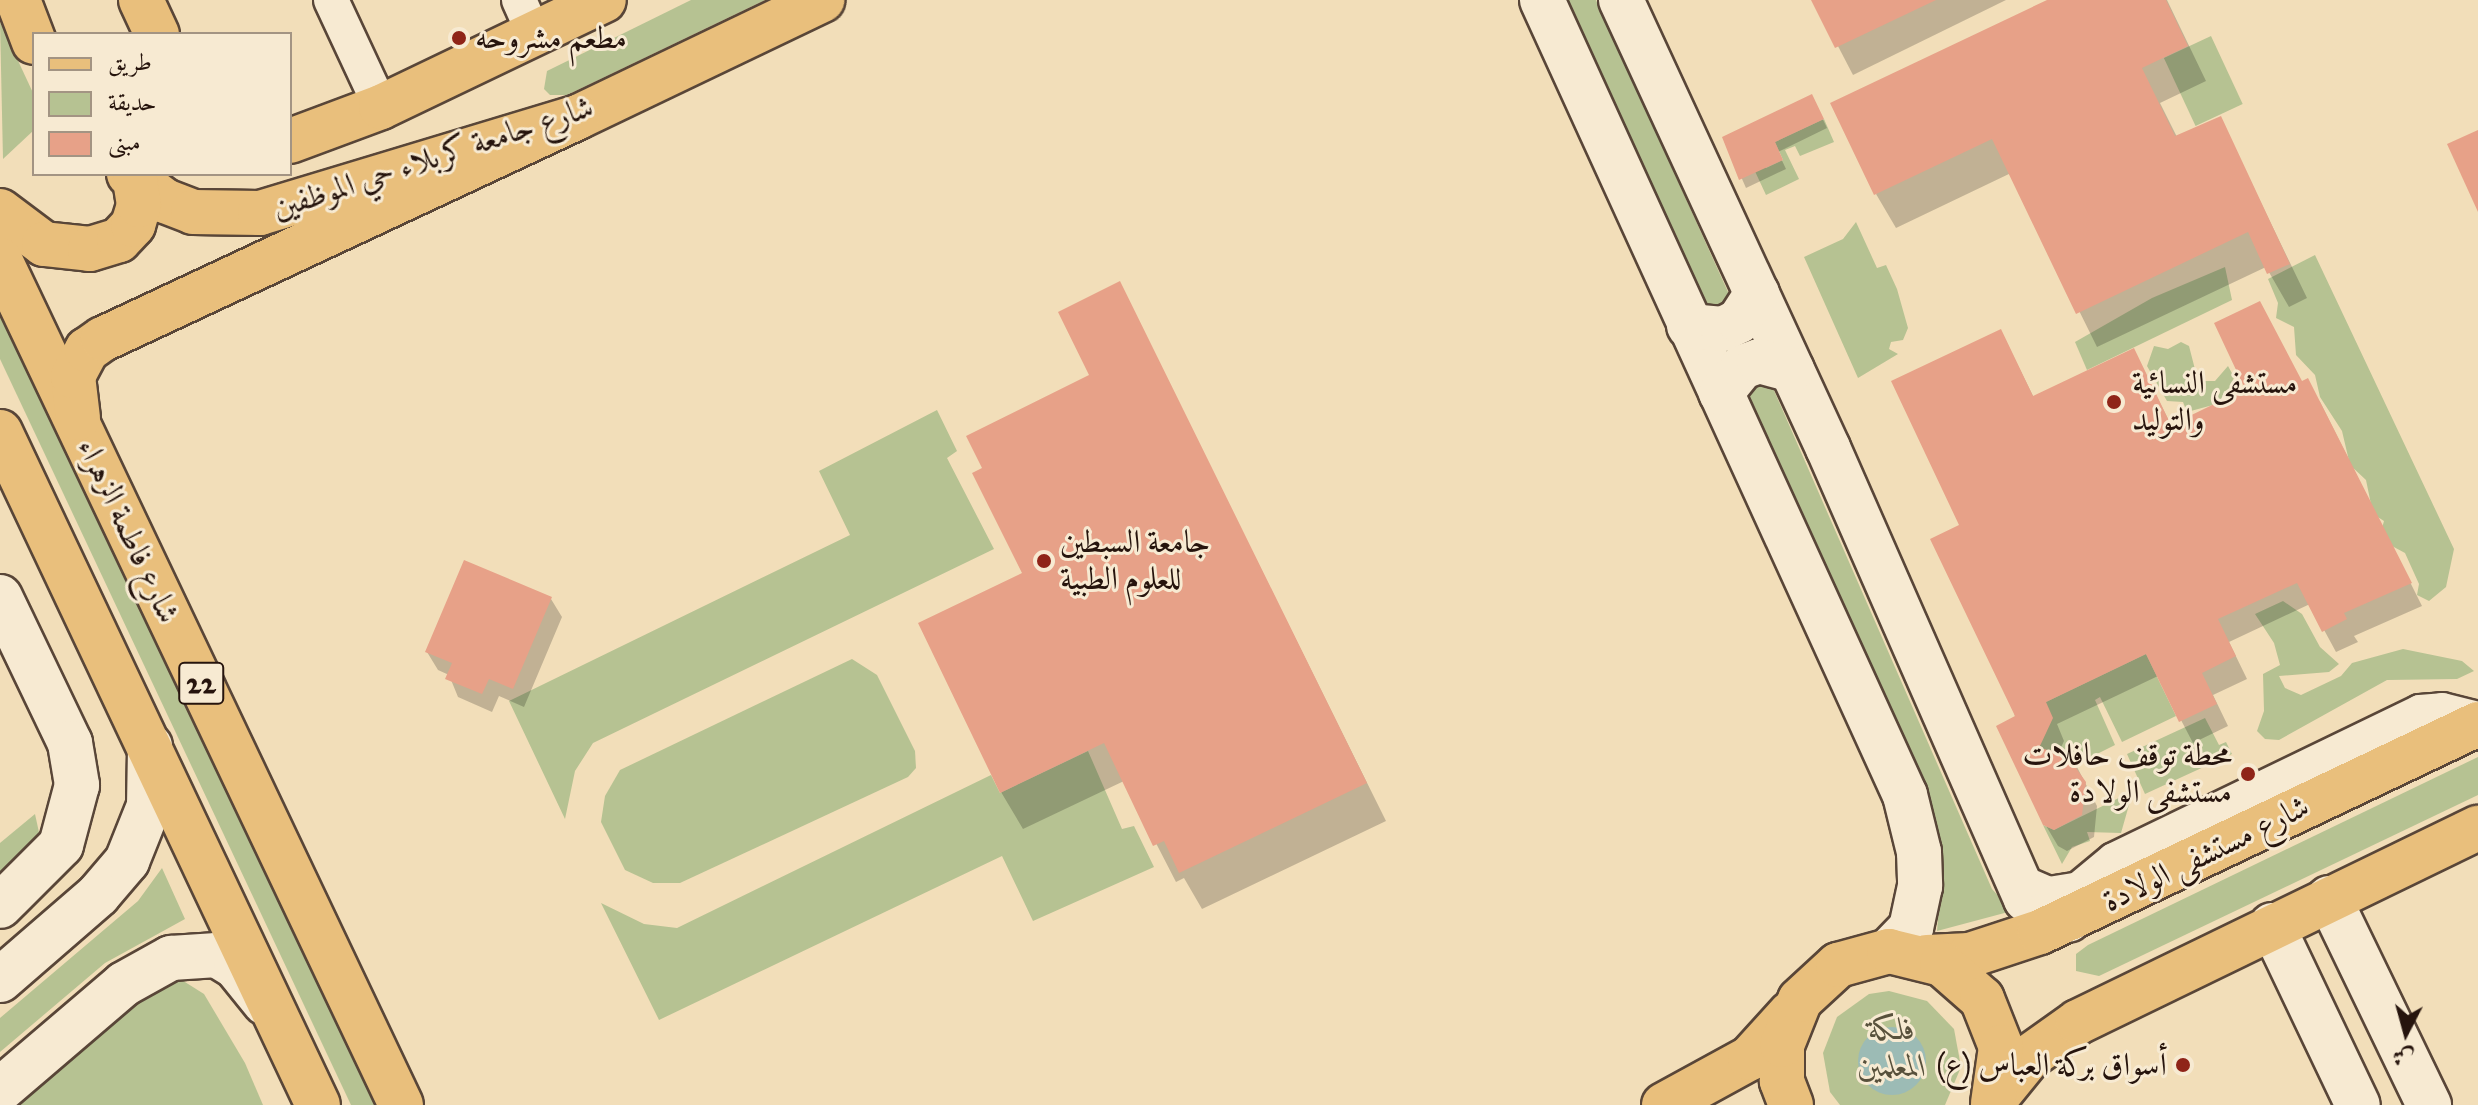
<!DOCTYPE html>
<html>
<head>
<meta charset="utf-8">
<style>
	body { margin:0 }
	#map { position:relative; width:2478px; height:1105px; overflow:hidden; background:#f2deb9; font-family:"IM FELL Great Primer",Amiri,serif }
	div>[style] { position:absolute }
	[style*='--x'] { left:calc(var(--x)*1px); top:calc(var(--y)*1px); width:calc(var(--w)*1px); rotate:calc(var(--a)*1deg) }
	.green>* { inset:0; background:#b6c292; transform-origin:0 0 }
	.water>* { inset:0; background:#9cbbb5 }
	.round { border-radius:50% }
	.shadow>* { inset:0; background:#0003 }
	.building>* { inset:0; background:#e7a188 }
	.roads { filter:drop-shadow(2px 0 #594638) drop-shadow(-2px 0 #594638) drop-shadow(0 2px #594638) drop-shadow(0 -2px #594638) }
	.street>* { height:34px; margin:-17px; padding:0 17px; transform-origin:17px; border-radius:17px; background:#f7ead2 }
	.secondary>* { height:44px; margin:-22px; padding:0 22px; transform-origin:22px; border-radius:22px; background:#f7ead2 }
	.primary>* { height:44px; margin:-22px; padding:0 22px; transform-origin:22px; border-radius:22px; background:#e9bf7c }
	.highway>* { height:44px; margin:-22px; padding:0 22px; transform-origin:22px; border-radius:22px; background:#e9bf7c }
	.dots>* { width:22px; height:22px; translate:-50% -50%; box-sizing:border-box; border:4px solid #f7ead2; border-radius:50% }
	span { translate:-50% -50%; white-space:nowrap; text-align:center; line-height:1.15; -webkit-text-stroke:6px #f7ead2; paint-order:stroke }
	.shield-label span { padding:2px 6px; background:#f7ead2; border:2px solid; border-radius:6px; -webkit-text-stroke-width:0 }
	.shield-label { font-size:30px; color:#26140d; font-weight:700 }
	.poi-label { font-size:32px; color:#26140d }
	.left { translate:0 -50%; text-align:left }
	.right { translate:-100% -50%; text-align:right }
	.street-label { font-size:32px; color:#26140d }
	.park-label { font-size:32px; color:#58513c; font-style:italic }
	.legend { position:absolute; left:32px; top:32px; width:260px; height:144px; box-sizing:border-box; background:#f7ead2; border:2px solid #a39483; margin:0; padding:10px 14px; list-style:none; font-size:24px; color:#26140d }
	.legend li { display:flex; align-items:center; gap:16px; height:40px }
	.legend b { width:40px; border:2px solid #a39483 }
	.north { position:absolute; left:2366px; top:993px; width:80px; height:80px; -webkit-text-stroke:6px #f7ead2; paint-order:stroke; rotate:186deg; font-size:22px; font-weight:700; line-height:32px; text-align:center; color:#26140d }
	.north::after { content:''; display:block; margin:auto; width:28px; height:36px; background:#26140d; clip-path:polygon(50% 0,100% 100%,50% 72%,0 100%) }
</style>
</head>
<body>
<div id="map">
	<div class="green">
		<div style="clip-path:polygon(691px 0,765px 0,567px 95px,550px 95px,544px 89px,547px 71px)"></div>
		<div style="clip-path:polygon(1560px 0,1596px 0,1733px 303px,1707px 315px)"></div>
		<div style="clip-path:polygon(0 22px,34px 95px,34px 130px,3px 159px)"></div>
		<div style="left:2211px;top:36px;width:75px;height:52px;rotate:65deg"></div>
		<div style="clip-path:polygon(1824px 119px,1834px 142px,1800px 156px,1795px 146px,1785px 150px,1799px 179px,1766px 195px,1746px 152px,1766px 168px,1783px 160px,1775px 142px)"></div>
		<div style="clip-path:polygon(1856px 222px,1877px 268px,1886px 265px,1897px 289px,1908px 328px,1903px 340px,1891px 342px,1889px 349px,1898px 354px,1858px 378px,1804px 257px,1843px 239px)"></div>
		<div style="clip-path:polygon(2315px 255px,2454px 549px,2446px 587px,2429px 601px,2417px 595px,2419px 584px,2405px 553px,2379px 539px,2384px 521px,2373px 514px,2366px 480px,2350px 465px,2342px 431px,2320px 397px,2315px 375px,2296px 355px,2294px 327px,2276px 318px,2278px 303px,2268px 279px)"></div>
		<div style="clip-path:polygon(2225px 267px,2232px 300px,2087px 370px,2075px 342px,2152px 298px)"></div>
		<div style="clip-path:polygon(0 312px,378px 1105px,351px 1105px,0 359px)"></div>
		<div style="clip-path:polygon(2181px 342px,2189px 346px,2198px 381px,2215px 381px,2228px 366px,2234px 377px,2229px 393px,2213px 405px,2187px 412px,2183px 402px,2167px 401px,2147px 366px,2154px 346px,2168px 349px)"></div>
		<div style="clip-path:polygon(1769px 379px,1992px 889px,2012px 911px,1937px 931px,1941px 882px,1740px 380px)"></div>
		<div style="clip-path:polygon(937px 410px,957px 451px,947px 458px,994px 549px,593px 743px,575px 771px,565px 819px,509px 701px,850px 535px,819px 471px)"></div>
		<div style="clip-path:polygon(2283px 601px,2302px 614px,2320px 647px,2339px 664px,2329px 672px,2279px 676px,2285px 688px,2301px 695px,2341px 676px,2352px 663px,2403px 649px,2462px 661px,2474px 671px,2457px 679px,2387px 680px,2279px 740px,2265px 739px,2257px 731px,2264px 711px,2263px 674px,2280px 665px,2274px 643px,2255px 614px)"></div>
		<div style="clip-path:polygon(2146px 654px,2176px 716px,2122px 742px,2100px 697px,2095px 700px,2115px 745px,2077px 764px,2066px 754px,2051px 750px,2033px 759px,2046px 702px)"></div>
		<div style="clip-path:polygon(852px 659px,877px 675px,915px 751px,916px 768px,908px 777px,680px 883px,653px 883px,625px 870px,601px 822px,605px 796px,620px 770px)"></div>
		<div style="clip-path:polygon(2205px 718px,2219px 745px,2226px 742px,2232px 754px,2145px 794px,2127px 754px)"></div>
		<div style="clip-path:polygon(1088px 751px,1122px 829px,1134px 826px,1154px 867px,1033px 921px,1002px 856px,659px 1020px,601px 903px,644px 924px,677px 928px,991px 775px,1000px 793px)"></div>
		<div style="clip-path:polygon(2478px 757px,2478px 795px,2099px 976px,2076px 971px,2076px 954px,2088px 945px)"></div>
		<div style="clip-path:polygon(2133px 791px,2121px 833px,2087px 832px,2090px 841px,2072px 847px,2062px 864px,2043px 825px,2054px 830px)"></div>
		<div style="clip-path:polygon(35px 814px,40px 837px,0 872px,0 843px)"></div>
		<div style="clip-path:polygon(162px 868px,185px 919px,105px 963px,0 1052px,0 1018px,138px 901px)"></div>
		<div style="clip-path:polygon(177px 977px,204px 994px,245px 1063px,263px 1105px,0 1105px,111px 1010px)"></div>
		<div style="clip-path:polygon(1889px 991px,1927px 1001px,1954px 1029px,1961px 1067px,1945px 1105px,1840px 1105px,1830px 1092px,1823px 1053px,1837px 1017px,1869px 994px)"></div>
	</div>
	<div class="water">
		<div class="round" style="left:1858px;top:1027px;width:68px;height:68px"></div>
	</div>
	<div class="shadow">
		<div style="clip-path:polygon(1814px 0,2006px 0,1853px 75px)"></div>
		<div style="clip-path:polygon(2052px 0,2167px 0,2206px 81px,2160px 103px,2177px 137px,2220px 118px,2307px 298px,2289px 307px,2266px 267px,2097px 347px,2011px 173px,1896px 228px,1876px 194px)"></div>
		<div style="clip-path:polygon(1816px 105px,1827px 128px,1778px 152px,1786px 169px,1746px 188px,1724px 138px)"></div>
		<div style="clip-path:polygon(1119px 283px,1386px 821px,1202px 909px,1184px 878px,1176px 882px,1124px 781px,1023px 829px,1001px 792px,1025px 574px,985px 469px,1092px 376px)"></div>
		<div style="clip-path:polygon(2001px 331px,2034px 398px,2134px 351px,2172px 427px,2302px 384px,2320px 402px,2422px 606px,2354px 636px,2358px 642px,2336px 652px,2310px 604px,2229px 642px,2247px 679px,2213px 695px,2228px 726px,2193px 743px,2158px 676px,2057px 724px,2064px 741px,2058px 754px,2076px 765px,2097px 806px,2094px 837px,2067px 851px,2058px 846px,2045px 824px,1962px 526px)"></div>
		<div style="clip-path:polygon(551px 599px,562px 617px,524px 707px,499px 696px,492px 712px,458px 697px,449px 675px,438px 670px,427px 652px)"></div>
	</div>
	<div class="building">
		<div style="clip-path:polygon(1811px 0,1936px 0,1835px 48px)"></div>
		<div style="clip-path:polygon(2047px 0,2166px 0,2188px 46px,2142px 68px,2175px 136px,2221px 116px,2290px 264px,2267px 274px,2248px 232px,2076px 314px,1992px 139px,1874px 195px,1830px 103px)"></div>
		<div style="clip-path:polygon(1812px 94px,1824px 119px,1775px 142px,1783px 160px,1739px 180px,1722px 137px)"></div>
		<div style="clip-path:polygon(2478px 130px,2478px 212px,2447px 144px)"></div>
		<div style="clip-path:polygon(1120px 281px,1367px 783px,1179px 873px,1164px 841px,1153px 846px,1104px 743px,1000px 793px,918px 623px,1022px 573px,972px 473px,982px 468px,966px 436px,1089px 375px,1058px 312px)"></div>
		<div style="clip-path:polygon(2260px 301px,2302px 381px,2308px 378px,2412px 583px,2344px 613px,2347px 619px,2322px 632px,2297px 583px,2218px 619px,2236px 656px,2202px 673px,2217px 704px,2179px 722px,2146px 654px,2046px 702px,2053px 718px,2039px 748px,2066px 754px,2086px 782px,2082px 815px,2054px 830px,2043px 825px,1996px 726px,2015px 716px,1930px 539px,1959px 525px,1891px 381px,2001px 329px,2033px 396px,2134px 348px,2171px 425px,2245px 389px,2214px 323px)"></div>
		<div style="clip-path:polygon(464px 560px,552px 597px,513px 689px,489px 679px,482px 694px,445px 679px,452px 663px,425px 652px)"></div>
	</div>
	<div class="roads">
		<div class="street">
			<div style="--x:331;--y:0;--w:118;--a:65"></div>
			<div style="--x:519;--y:0;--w:36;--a:66"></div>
			<div style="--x:2018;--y:881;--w:34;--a:23"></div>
			<div style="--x:2049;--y:894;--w:30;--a:-9"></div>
			<div style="--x:2079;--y:889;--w:45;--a:-39.6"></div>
			<div style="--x:2114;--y:860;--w:340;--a:-25.8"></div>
			<div style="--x:2420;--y:712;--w:22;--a:-5"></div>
			<div style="--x:2442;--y:710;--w:37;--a:14"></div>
		</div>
		<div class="secondary">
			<div style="--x:1542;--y:0;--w:874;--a:65.46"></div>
			<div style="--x:1905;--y:795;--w:59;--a:76.2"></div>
			<div style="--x:1919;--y:852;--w:34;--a:88"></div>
			<div style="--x:1920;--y:886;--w:43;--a:102.1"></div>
			<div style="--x:1911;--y:928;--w:32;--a:134"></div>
			<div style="--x:1621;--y:0;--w:494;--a:65.2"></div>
			<div style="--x:1828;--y:448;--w:493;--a:66.3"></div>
			<div style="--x:2026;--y:899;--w:24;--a:42"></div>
			<div style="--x:2044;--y:915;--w:25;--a:11"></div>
			<div style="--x:1689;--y:326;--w:34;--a:5"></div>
			<div style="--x:1723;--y:329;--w:18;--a:-27"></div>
			<div style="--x:1739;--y:321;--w:33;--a:-57"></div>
			<div style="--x:1721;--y:393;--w:33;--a:-51"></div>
			<div style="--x:1742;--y:367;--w:18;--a:-19"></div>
			<div style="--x:1759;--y:361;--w:34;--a:15"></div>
			<div style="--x:0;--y:597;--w:162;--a:64.4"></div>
			<div style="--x:70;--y:743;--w:43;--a:80.5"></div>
			<div style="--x:77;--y:785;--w:62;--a:104.9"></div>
			<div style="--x:61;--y:845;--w:86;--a:135"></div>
			<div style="--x:2329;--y:898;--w:230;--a:64.2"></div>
			<div style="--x:2272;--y:925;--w:199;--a:64.5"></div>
			<div style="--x:0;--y:980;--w:130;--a:-40.9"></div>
			<div style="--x:98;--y:895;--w:45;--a:-49.5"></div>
			<div style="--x:127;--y:861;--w:59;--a:-68.2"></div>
			<div style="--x:149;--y:806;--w:60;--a:-89"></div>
			<div style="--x:0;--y:1090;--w:163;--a:-40.5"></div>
			<div style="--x:124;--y:984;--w:54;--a:-29"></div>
			<div style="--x:171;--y:958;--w:46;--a:-3.7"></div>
			<div style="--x:217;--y:955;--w:22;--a:32"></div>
			<div style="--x:236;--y:967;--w:46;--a:51.1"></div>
		</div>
		<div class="primary">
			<div style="--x:18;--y:0;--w:45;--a:69.1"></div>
			<div style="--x:141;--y:0;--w:38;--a:65"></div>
			<div style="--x:290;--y:141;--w:97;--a:-20.5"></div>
			<div style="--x:381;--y:107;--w:247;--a:-25.6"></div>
			<div style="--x:129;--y:174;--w:45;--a:36.9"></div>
			<div style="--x:165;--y:201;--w:30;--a:21"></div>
			<div style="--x:193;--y:212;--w:67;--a:0.9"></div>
			<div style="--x:260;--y:213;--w:332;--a:-16.8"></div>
			<div style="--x:578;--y:117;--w:271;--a:-25.6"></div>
			<div style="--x:1927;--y:957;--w:43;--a:-2.7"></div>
			<div style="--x:1970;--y:955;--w:74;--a:-18.2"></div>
			<div style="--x:2040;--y:932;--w:485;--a:-25.4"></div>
			<div style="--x:1995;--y:1099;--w:54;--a:-51"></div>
			<div style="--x:2029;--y:1057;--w:60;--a:-35.5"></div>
			<div style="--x:2078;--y:1022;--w:445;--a:-25.9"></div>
			<div style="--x:1664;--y:1105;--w:98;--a:-28.7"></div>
			<div style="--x:1750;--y:1058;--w:61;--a:-47.7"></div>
			<div style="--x:1791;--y:1105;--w:26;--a:-111"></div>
			<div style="--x:1782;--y:1081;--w:36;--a:-90"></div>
			<div style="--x:1782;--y:1045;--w:48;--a:-68.2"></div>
			<div style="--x:1800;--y:1000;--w:52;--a:-42.6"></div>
			<div style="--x:1838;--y:965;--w:53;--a:-15.4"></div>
			<div style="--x:1889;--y:951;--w:55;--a:13.8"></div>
			<div style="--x:1942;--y:964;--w:53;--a:41.2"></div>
			<div style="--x:1982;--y:999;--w:52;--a:68.4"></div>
			<div style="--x:2001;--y:1047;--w:57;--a:98.1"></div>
		</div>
		<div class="highway">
			<div style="--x:0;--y:211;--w:55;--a:36.9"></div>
			<div style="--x:44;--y:244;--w:46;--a:6.2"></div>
			<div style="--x:90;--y:249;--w:30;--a:-17"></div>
			<div style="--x:119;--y:240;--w:21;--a:-47"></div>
			<div style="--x:133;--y:225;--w:21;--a:-73"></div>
			<div style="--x:139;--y:205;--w:26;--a:-99"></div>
			<div style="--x:0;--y:260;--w:935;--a:64.61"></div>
			<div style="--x:78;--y:418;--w:42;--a:-96.8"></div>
			<div style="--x:73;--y:376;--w:30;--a:-62"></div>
			<div style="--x:87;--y:350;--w:19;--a:-35"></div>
			<div style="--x:103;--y:339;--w:524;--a:-25.05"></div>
			<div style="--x:0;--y:432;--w:744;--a:64.71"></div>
		</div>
	</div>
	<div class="dots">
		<div style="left:459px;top:38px;background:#8f2418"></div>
		<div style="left:2114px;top:402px;background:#8f2418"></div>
		<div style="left:1044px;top:561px;background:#8f2418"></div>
		<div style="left:2248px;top:774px;background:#8f2418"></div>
		<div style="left:2183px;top:1065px;background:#8f2418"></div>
	</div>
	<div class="shield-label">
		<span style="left:201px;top:683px">22</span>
	</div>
	<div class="poi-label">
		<span class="left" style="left:475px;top:38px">مطعم مشروحه</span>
		<span class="left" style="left:2132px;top:402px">مستشفى النسائية<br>والتوليد</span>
		<span class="left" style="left:1060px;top:561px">جامعة السبطين<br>للعلوم الطبية</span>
		<span class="right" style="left:2232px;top:774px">محطة توقف حافلات<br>مستشفى الولادة</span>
		<span class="right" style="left:2167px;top:1065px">أسواق بركة العباس (ع)</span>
	</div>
	<div class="street-label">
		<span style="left:433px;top:158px;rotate:-18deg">شارع جامعة كربلاء حي الموظفين</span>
		<span style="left:128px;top:531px;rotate:65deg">شارع فاطمة الزهراء</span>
		<span style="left:2206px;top:854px;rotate:-26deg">شارع مستشفى الولادة</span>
	</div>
	<div class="park-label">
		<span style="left:1892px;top:1048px">فلكة<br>المعلمين</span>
	</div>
	<ul class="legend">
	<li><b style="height:10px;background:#e9bf7c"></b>طريق</li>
	<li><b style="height:22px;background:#b6c292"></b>حديقة</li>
	<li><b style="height:22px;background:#e7a188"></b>مبنى</li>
	</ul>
	<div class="north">ش</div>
</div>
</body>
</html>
